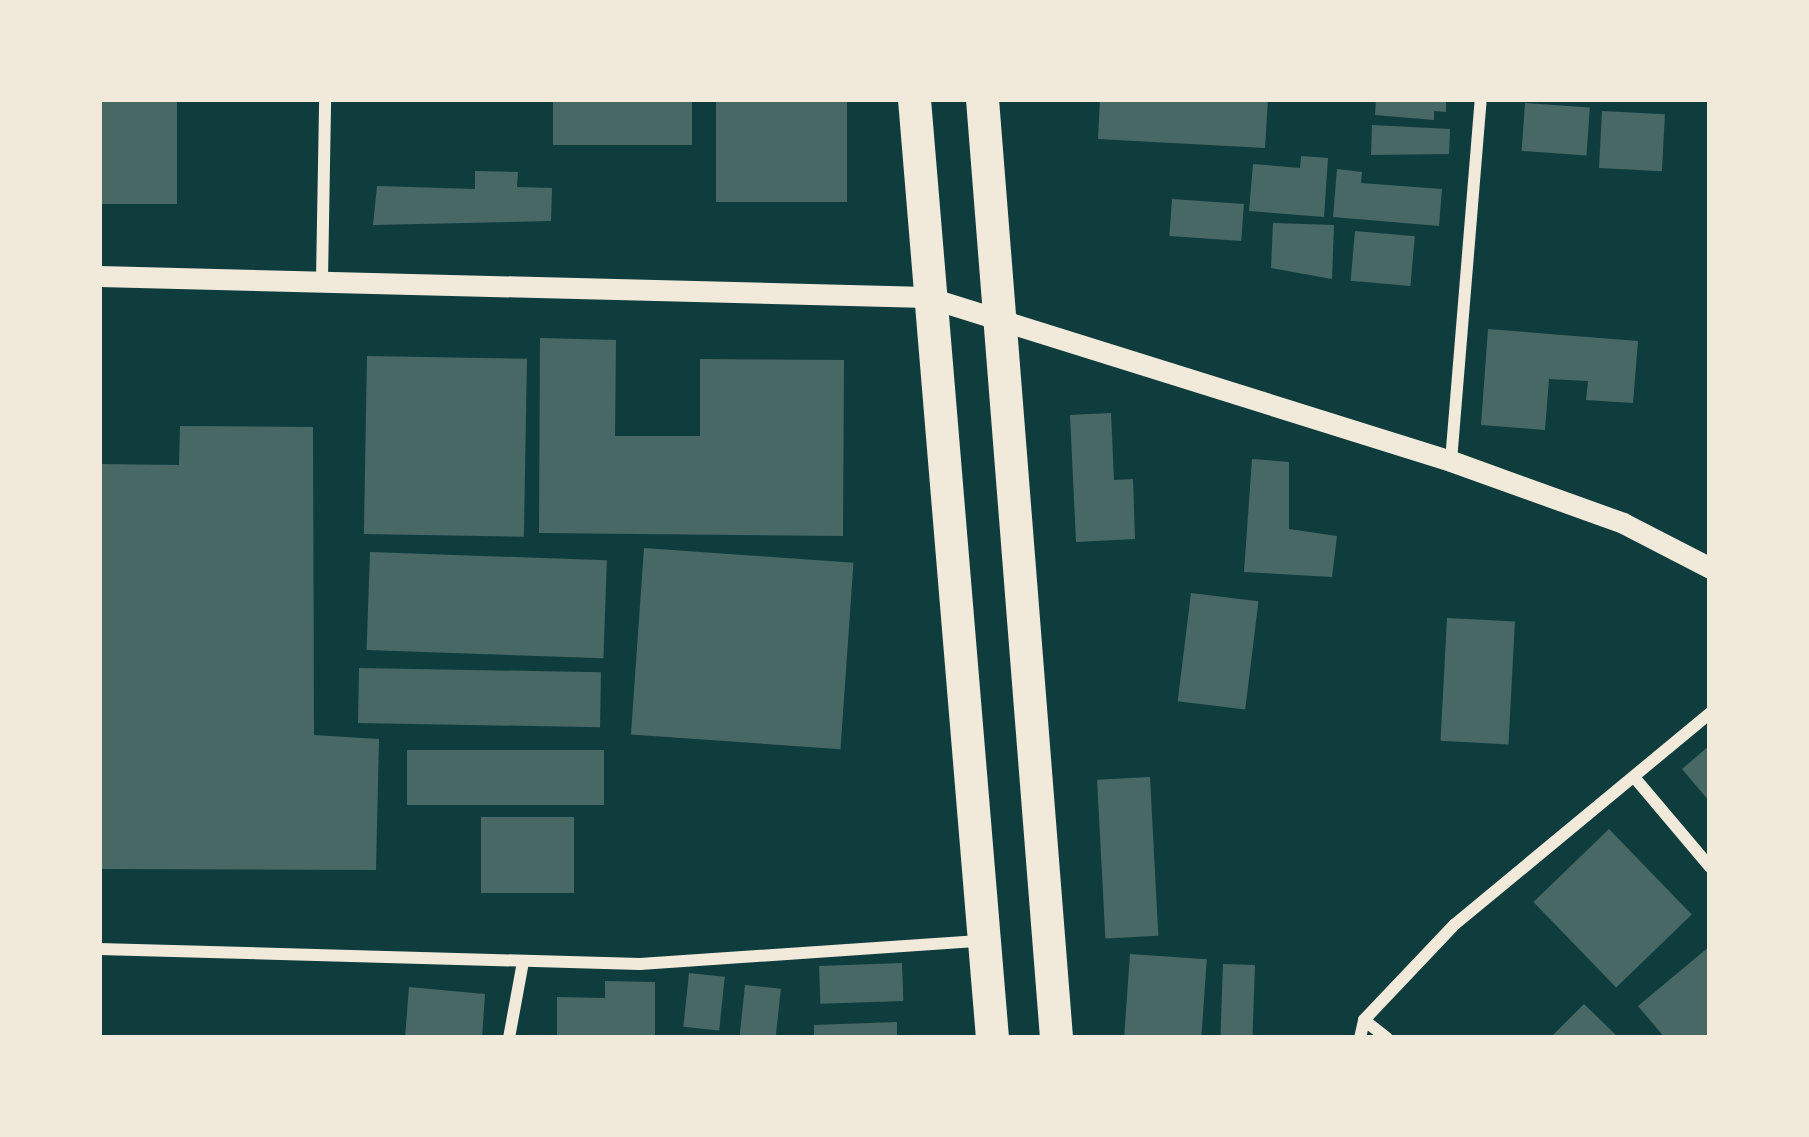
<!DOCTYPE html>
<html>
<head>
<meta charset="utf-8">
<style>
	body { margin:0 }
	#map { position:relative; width:1809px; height:1137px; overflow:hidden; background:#0f3d3e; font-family:"Public Sans",sans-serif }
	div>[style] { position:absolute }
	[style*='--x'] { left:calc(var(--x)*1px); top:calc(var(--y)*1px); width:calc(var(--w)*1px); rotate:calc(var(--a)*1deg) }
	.building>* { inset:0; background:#486865; transform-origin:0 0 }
	.minor>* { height:12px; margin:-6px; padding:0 6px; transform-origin:6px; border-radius:6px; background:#f1e9da }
	.tertiary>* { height:21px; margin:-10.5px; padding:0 10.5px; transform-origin:10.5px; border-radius:10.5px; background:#f1e9da }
	.trunk>* { height:33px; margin:-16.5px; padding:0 16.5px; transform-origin:16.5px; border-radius:16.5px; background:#f1e9da }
	span { translate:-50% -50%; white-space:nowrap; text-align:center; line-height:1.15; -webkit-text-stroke:12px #f1e9da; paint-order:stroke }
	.frame { position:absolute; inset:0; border:102px solid #f1e9da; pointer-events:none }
</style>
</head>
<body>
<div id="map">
	<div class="building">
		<div style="left:99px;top:99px;width:78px;height:105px"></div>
		<div style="left:553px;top:99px;width:139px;height:46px"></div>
		<div style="left:716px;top:99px;width:131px;height:103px"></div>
		<div style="clip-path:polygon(1100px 99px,1268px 99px,1265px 148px,1098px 139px)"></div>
		<div style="clip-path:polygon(1376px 99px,1446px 99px,1446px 112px,1434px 111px,1434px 120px,1375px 115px)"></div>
		<div style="left:1525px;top:103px;width:65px;height:48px;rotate:4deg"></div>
		<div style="left:1602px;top:111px;width:63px;height:57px;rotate:3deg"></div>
		<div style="clip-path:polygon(1372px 125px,1450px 129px,1449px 154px,1371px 155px)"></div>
		<div style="clip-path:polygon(1301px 156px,1328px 158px,1324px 217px,1249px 211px,1253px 164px,1300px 168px)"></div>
		<div style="clip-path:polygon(1337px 169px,1362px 172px,1361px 183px,1442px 189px,1439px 226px,1333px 217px)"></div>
		<div style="clip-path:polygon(475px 171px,518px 172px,517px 187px,552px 188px,551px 221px,373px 225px,377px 186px,475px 189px)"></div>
		<div style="left:1172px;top:199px;width:72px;height:37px;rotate:4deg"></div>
		<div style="clip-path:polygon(1273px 223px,1334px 225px,1332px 279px,1271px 268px)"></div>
		<div style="left:1355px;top:231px;width:60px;height:50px;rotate:5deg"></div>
		<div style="clip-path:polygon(1488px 329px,1638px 341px,1633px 403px,1586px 400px,1588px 381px,1549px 379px,1545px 430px,1481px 425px)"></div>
		<div style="clip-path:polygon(540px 338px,616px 340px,615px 436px,700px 436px,700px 359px,844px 360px,843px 536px,539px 533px)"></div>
		<div style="left:367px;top:356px;width:160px;height:178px;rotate:1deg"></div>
		<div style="clip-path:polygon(1111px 413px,1114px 480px,1133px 479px,1135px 539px,1076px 542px,1070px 415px)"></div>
		<div style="clip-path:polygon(180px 426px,313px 427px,314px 735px,379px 739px,376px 870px,99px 869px,99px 464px,179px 465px)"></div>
		<div style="clip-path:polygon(1252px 459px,1289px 462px,1289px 529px,1337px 536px,1332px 577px,1244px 572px)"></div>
		<div style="left:644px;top:548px;width:210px;height:187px;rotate:4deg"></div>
		<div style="left:370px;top:552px;width:237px;height:98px;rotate:2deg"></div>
		<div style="left:1191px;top:593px;width:68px;height:109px;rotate:7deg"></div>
		<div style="left:1447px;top:618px;width:68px;height:123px;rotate:3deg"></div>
		<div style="left:359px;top:668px;width:242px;height:55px;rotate:1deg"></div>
		<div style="clip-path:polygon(1710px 745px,1710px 802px,1682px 769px)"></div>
		<div style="left:407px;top:750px;width:197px;height:55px"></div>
		<div style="left:1150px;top:777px;width:159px;height:53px;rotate:87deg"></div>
		<div style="left:574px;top:817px;width:76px;height:93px;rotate:90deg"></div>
		<div style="left:1609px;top:829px;width:119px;height:105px;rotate:46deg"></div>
		<div style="clip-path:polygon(1710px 946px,1710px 1038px,1665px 1038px,1638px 1006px)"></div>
		<div style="left:1130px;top:954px;width:77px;height:84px;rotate:4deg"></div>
		<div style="left:902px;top:963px;width:38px;height:83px;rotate:88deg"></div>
		<div style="left:1223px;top:964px;width:32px;height:74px;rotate:2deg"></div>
		<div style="left:689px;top:973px;width:36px;height:54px;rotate:6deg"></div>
		<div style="clip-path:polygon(605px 981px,655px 982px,655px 1038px,557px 1038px,557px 997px,605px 998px)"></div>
		<div style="left:745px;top:985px;width:36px;height:53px;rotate:6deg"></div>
		<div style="clip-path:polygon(409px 987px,485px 994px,482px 1038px,405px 1038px)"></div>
		<div style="clip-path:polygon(1584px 1004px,1619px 1038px,1550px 1038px)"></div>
		<div style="clip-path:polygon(897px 1022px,897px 1038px,814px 1038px,814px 1025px)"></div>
	</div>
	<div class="minor">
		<div style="--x:322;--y:279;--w:180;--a:-89"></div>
		<div style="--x:1451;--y:461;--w:363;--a:-85.3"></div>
		<div style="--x:1634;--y:777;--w:118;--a:49.8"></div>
		<div style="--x:99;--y:949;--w:541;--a:1.59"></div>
		<div style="--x:640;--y:964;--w:340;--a:-3.9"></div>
		<div style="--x:1364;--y:1020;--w:29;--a:38"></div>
		<div style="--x:509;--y:1038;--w:77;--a:-79.6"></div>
		<div style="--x:1360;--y:1038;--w:18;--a:-77"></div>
		<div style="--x:1364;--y:1020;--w:131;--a:-46.5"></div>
		<div style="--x:1454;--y:925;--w:332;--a:-39.6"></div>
	</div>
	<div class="tertiary">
		<div style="--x:99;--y:276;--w:828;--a:1.45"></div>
		<div style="--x:927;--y:297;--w:549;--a:17.38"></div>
		<div style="--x:1451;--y:461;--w:183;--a:19.8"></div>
		<div style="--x:1623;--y:523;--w:98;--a:27.3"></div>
	</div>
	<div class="trunk">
		<div style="--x:914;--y:99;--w:942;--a:85.25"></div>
		<div style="--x:982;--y:99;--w:942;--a:85.49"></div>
	</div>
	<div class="frame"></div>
</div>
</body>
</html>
